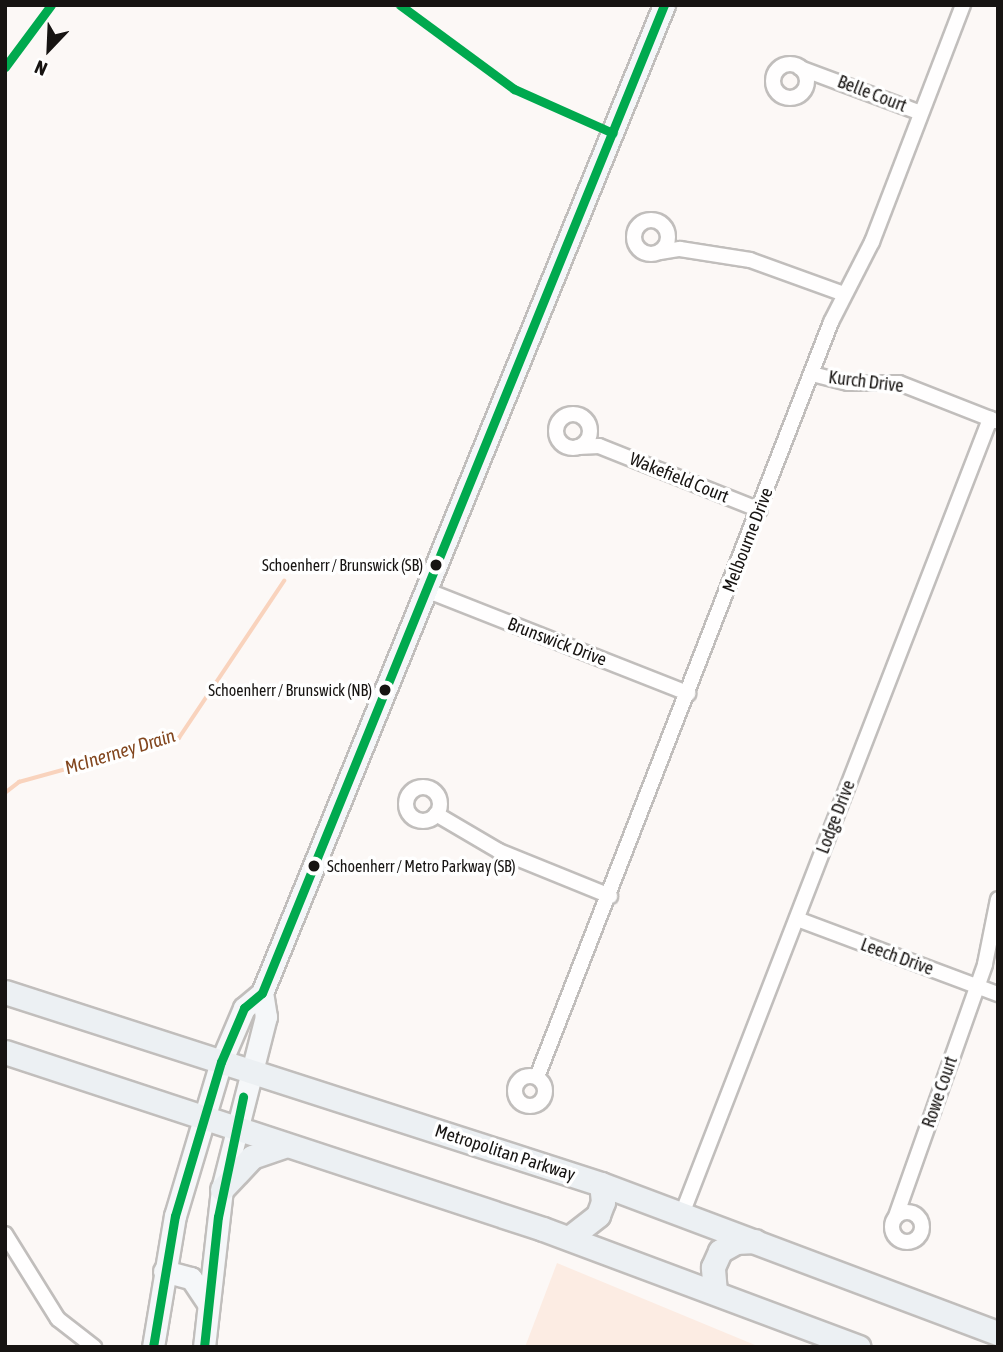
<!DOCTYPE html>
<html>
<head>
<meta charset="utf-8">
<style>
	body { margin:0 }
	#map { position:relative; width:1003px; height:1352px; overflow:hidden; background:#fcf8f6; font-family:"Asap Condensed",sans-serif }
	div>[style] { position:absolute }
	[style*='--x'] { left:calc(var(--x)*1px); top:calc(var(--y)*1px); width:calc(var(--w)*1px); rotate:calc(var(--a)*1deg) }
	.green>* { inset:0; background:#fcece3 }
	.stream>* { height:3.5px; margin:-1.75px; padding:0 1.75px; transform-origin:1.75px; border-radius:1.75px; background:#f9d3bd }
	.roads { filter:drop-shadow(2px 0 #c1bebc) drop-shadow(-2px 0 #c1bebc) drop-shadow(0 2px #c1bebc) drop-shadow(0 -2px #c1bebc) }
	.street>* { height:14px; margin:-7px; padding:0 7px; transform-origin:7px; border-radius:7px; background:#fffefe }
	.street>.ring { margin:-7px; padding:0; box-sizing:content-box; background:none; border:14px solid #fffefe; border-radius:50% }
	.secondary>* { height:21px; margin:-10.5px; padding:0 10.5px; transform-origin:10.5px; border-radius:10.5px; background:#f5f7f9 }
	.primary>* { height:23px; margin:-11.5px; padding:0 11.5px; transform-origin:11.5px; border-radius:11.5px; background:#ecf0f3 }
	.bus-1>* { height:9px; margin:-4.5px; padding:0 4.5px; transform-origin:4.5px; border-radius:4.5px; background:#00a94e }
	.dots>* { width:19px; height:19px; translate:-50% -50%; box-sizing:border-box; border:4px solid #fff; border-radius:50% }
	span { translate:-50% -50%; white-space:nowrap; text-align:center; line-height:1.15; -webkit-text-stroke:7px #fff; paint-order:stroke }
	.bus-label { font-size:16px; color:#171412 }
	.right { translate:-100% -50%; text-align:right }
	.left { translate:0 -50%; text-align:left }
	.street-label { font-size:18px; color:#171412 }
	.water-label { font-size:19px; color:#82461e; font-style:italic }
	.frame { position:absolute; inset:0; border:7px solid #171412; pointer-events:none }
	.north { position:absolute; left:14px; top:14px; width:70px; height:70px; -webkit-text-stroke:5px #fff; paint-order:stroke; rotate:203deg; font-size:19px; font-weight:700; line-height:28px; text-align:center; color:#171412 }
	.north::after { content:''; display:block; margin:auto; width:24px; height:32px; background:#171412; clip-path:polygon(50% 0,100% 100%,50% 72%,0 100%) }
</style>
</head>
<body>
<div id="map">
	<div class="green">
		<div style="clip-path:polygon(557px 1263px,755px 1345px,754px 1347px,525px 1347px)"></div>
	</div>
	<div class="stream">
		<div style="--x:5;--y:793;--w:18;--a:-38"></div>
		<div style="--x:19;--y:782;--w:166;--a:-15.4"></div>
		<div style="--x:179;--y:738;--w:189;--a:-56.2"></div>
	</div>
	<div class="roads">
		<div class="street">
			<div class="ring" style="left:773px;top:64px;width:20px;height:20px"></div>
			<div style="--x:800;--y:68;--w:129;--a:20.4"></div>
			<div class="ring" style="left:634px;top:220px;width:20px;height:20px"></div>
			<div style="--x:660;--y:252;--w:20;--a:-9"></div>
			<div style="--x:680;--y:249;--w:71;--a:8.9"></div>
			<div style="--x:750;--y:260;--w:100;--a:19.9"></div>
			<div style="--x:812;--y:374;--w:37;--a:14"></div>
			<div style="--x:848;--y:383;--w:51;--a:0"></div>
			<div style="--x:899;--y:383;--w:104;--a:21.4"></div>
			<div class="ring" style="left:556px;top:414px;width:20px;height:20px"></div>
			<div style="--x:578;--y:447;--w:21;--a:-3"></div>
			<div style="--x:599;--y:446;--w:173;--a:21.7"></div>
			<div style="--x:426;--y:590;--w:282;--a:21.5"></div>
			<div class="ring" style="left:406px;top:787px;width:20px;height:20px"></div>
			<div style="--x:436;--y:814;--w:73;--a:30.4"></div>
			<div style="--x:499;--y:851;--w:120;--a:22.1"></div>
			<div style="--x:797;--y:919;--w:215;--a:20.5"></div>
			<div class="ring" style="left:515px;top:1076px;width:16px;height:16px"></div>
			<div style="--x:537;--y:1077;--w:810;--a:-68.72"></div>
			<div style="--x:831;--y:322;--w:90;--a:-62.9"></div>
			<div style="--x:872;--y:242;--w:254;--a:-69"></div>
			<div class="ring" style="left:892px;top:1212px;width:16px;height:16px"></div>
			<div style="--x:682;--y:1214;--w:853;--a:-68.82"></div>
			<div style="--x:896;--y:1216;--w:267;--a:-70.5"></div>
			<div style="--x:985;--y:964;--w:66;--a:-78.7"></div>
			<div style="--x:5;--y:1234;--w:100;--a:58.1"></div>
			<div style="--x:58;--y:1319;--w:46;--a:37.9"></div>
		</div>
		<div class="secondary">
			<div style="--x:164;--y:1271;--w:28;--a:15"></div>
			<div style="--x:191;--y:1278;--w:29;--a:56"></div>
			<div style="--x:153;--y:1347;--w:133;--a:-80.5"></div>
			<div style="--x:175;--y:1216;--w:161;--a:-73.4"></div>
			<div style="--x:221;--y:1062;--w:59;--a:-66.9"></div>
			<div style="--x:244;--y:1008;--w:23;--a:-40"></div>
			<div style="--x:262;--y:993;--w:1067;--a:-67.86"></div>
			<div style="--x:204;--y:1347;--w:159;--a:-83.5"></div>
			<div style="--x:222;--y:1189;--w:178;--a:-75.7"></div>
			<div style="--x:266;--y:1017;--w:24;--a:-99"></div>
		</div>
		<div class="primary">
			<div style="--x:5;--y:992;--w:626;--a:17.86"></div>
			<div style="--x:601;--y:1184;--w:424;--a:20.6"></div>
			<div style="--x:5;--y:1052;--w:566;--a:18.21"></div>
			<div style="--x:543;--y:1229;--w:337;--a:20.5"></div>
			<div style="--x:222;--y:1189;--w:44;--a:-46.8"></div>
			<div style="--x:252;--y:1157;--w:34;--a:-19"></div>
			<div style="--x:569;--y:1238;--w:37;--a:-38"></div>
			<div style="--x:598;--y:1215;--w:14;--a:-69"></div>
			<div style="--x:603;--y:1202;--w:18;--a:-96"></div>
			<div style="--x:715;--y:1292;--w:25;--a:-95"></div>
			<div style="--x:713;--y:1267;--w:17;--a:-66"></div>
			<div style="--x:720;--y:1251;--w:18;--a:-29"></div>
			<div style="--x:736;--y:1242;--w:19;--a:-3"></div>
		</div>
	</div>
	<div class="bus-1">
		<div style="--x:400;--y:5;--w:142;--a:36.4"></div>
		<div style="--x:514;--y:89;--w:108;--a:24"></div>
		<div style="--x:5;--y:67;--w:77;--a:-53.4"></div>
		<div style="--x:153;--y:1347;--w:133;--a:-80.5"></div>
		<div style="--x:175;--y:1216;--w:161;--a:-73.4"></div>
		<div style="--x:221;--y:1062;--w:59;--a:-66.9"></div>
		<div style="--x:244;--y:1008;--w:23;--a:-40"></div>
		<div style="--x:262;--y:993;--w:1067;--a:-67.86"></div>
		<div style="--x:204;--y:1347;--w:131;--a:-83.9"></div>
		<div style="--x:218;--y:1217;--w:123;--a:-78.2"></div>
	</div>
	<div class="dots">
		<div style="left:436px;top:565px;background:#171412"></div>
		<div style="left:385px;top:690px;background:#171412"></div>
		<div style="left:314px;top:866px;background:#171412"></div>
	</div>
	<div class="bus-label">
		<span class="right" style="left:423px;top:565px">Schoenherr / Brunswick (SB)</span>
		<span class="right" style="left:372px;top:690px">Schoenherr / Brunswick (NB)</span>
		<span class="left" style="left:327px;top:866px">Schoenherr / Metro Parkway (SB)</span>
	</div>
	<div class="street-label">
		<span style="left:872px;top:94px;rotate:21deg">Belle Court</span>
		<span style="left:866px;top:382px;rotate:7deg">Kurch Drive</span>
		<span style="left:679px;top:478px;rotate:22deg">Wakefield Court</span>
		<span style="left:748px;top:540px;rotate:-69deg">Melbourne Drive</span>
		<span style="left:557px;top:642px;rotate:21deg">Brunswick Drive</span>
		<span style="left:836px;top:817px;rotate:-69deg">Lodge Drive</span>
		<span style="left:897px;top:957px;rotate:20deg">Leech Drive</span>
		<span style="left:940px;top:1092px;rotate:-71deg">Rowe Court</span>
		<span style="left:505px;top:1153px;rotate:18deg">Metropolitan Parkway</span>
	</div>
	<div class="water-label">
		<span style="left:120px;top:752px;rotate:-17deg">McInerney Drain</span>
	</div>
	<div class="frame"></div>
	<div class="north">N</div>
</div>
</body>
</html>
